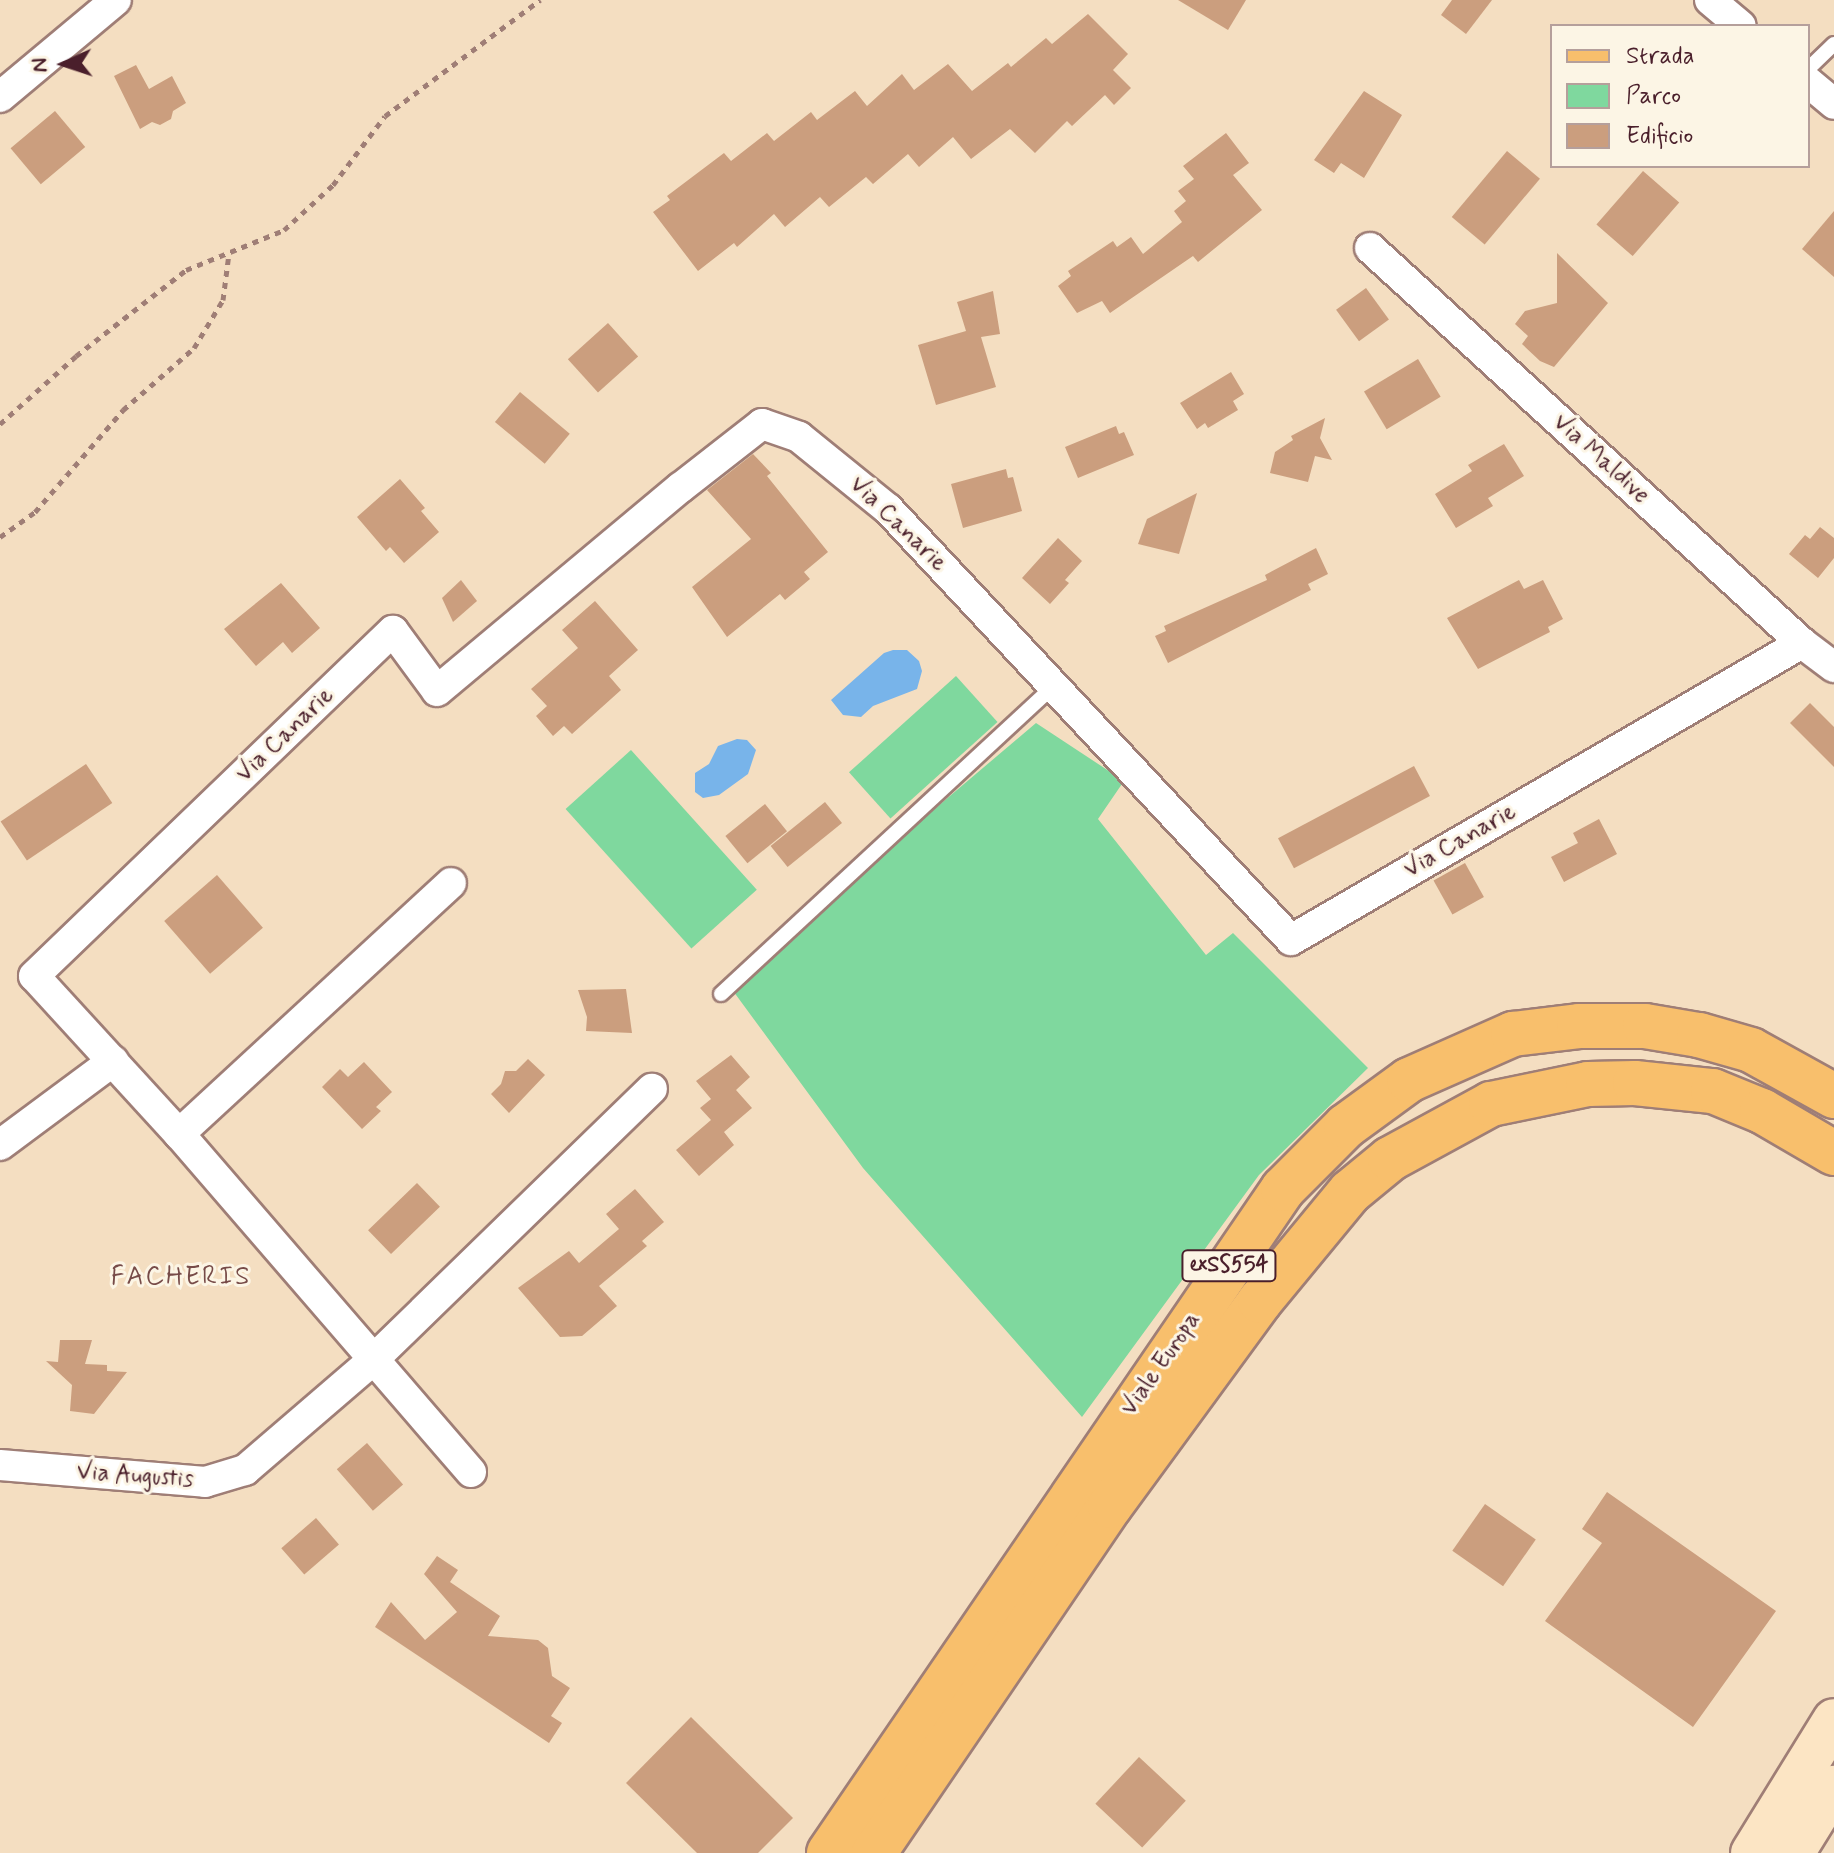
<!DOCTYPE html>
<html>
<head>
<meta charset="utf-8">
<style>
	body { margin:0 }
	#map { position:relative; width:1834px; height:1853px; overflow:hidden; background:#f4dec1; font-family:Mynerve,sans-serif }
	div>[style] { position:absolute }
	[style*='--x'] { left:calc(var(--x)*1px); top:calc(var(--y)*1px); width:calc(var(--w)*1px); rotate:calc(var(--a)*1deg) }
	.green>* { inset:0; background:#7fd89e; transform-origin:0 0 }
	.water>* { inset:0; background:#78b4ea }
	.building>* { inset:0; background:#cb9e7e; transform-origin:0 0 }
	.path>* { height:5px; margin-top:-2.5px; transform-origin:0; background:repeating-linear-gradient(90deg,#9f7e76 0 6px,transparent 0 12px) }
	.roads { filter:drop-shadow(2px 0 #9f7e76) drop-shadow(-2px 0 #9f7e76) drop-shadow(0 2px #9f7e76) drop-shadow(0 -2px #9f7e76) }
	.service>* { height:14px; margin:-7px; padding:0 7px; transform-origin:7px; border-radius:7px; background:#fff }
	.minor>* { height:30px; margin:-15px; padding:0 15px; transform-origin:15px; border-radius:15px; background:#fff }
	.secondary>* { height:42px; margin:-21px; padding:0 21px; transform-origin:21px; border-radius:21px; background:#fce5c4 }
	.primary>* { height:44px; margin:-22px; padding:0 22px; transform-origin:22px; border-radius:22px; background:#f8bf6c }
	span { translate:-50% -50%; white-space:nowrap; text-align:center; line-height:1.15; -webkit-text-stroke:6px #fcf5e5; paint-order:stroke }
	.shield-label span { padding:2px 6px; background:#fcf5e5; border:2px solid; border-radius:6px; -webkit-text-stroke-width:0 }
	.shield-label { font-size:22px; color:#4a1f2b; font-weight:700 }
	.street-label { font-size:24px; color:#4a1f2b }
	.neighbourhood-label { font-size:26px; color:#774b48; letter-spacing:2px }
	.legend { position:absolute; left:1550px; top:24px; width:260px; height:144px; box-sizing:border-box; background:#fcf5e5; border:2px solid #b59f9b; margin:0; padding:10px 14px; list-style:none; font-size:24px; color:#4a1f2b }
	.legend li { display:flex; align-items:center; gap:16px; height:40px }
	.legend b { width:40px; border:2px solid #b59f9b }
	.north { position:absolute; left:24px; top:24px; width:80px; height:80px; -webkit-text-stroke:6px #fcf5e5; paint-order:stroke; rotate:267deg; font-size:22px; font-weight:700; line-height:32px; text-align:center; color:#4a1f2b }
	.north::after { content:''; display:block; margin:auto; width:28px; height:36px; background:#4a1f2b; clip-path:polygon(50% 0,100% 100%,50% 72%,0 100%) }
</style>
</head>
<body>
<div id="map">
	<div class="green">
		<div style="left:956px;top:676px;width:62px;height:144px;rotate:48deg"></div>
		<div style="clip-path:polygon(1036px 723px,1124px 781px,1098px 819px,1206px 955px,1233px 933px,1368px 1068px,1259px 1175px,1082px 1417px,863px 1168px,728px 984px)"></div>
		<div style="left:631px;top:750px;width:188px;height:88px;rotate:48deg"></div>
	</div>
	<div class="water">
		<div style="clip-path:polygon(893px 650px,907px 650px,919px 661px,922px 671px,917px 689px,873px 706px,861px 717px,843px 715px,831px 700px,884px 653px)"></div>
		<div style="clip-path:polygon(737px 739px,747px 740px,756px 750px,748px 774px,719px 795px,703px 798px,695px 792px,695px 773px,709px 764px,718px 746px)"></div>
	</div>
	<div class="building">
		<div style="clip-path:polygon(1178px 0,1246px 0,1228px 30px)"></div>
		<div style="clip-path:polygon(1452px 0,1492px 0,1466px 34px,1441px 15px)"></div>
		<div style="clip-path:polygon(1088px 14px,1128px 54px,1113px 70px,1131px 88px,1114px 105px,1105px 95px,1072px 126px,1067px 121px,1035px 153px,1010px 129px,971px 159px,953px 137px,919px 167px,908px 154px,873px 184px,866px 177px,829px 207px,820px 197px,785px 227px,774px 214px,737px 247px,734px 243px,698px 271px,653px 212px,670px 200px,667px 196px,724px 153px,731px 161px,767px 133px,774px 141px,811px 112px,817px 120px,855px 91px,867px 106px,902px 74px,914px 90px,948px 64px,972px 91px,1008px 63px,1011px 67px,1046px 38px,1052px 44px)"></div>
		<div style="clip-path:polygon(136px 65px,149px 89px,172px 76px,186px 103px,173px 111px,171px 119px,160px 125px,152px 122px,140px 129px,114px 76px)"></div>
		<div style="clip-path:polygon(1364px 91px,1402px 115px,1364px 178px,1341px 163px,1334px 173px,1314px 160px)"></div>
		<div style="left:55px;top:111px;width:47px;height:58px;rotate:50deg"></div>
		<div style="clip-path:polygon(1226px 133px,1249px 163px,1233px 175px,1262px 210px,1198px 262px,1193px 256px,1110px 313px,1102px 301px,1077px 313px,1058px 286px,1071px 276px,1068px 271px,1113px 241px,1117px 247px,1131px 237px,1143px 254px,1182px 222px,1174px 211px,1186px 201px,1178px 191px,1194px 179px,1183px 166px)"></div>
		<div style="left:1507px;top:151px;width:43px;height:86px;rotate:40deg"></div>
		<div style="left:1643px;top:171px;width:48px;height:71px;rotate:41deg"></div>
		<div style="clip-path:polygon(1834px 211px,1834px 277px,1802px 249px)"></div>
		<div style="clip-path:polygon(1557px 253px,1608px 303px,1554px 367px,1540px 361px,1522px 344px,1528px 336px,1515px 324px,1525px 311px,1557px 303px)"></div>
		<div style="left:1366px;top:288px;width:39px;height:37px;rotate:54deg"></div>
		<div style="clip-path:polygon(993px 291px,1000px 334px,981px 337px,996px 387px,936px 405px,918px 345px,966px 331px,957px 302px)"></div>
		<div style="left:608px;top:323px;width:45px;height:54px;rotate:48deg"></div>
		<div style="left:1418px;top:359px;width:44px;height:63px;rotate:59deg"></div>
		<div style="clip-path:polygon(1231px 372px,1244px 394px,1233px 401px,1238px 410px,1208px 428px,1205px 423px,1197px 429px,1180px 403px)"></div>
		<div style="left:520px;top:392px;width:65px;height:39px;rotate:40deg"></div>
		<div style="clip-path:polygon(1325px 418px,1320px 438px,1332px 460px,1315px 456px,1308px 482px,1270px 473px,1275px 452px,1293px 440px,1291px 436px)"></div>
		<div style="clip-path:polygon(1116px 426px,1119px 434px,1124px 432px,1134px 455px,1078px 478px,1065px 447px)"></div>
		<div style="clip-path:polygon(1504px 444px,1524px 476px,1488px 498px,1493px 506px,1456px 528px,1435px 494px,1472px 471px,1468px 465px)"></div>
		<div style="clip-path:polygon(753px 454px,771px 473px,767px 476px,828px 552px,804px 572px,810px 579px,785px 600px,780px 594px,727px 637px,692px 587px,751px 539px,707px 490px)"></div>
		<div style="clip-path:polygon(1006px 469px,1008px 478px,1013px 477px,1022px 511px,963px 528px,951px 484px)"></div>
		<div style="clip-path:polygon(400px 479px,425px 508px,421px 511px,439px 532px,404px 563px,390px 547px,386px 551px,357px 517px)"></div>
		<div style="clip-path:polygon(1197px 493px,1179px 554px,1138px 544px,1147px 519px)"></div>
		<div style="clip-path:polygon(1820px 527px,1834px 538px,1834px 558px,1818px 578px,1789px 554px,1805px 535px,1810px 539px)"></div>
		<div style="clip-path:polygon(1058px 538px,1082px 561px,1065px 580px,1069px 583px,1050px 604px,1022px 578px)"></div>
		<div style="clip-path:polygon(1316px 548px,1328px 574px,1308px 584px,1311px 590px,1168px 663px,1155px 636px,1166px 631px,1164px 626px,1267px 580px,1265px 575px)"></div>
		<div style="clip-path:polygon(461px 580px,477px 601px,453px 622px,442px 598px)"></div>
		<div style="clip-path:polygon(1519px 580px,1524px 589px,1543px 580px,1563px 619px,1548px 627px,1550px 632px,1478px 669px,1447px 618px)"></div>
		<div style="clip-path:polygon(281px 583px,320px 628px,292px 653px,283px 642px,256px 666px,224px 629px)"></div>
		<div style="clip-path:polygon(595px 601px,638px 650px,609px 676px,621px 690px,572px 734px,564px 726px,553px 736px,536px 716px,547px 706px,531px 689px,578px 648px,562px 630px)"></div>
		<div style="clip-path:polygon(1810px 703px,1834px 727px,1834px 767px,1790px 723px)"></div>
		<div style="left:86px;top:764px;width:47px;height:103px;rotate:56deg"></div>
		<div style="left:1414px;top:766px;width:34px;height:154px;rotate:62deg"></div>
		<div style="left:825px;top:802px;width:27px;height:70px;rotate:51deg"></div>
		<div style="left:765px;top:804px;width:35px;height:51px;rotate:51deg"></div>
		<div style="clip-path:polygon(1599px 819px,1617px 854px,1564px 882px,1551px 857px,1578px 843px,1573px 833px)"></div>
		<div style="left:1465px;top:863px;width:39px;height:36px;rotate:61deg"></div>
		<div style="left:217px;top:875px;width:70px;height:70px;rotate:49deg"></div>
		<div style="clip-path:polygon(626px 989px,632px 1033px,586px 1031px,587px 1017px,578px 990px)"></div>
		<div style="clip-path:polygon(731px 1055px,750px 1077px,736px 1090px,752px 1108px,724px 1132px,734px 1145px,699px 1176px,676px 1150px,711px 1120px,700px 1108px,711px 1099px,696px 1081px)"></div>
		<div style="clip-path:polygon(528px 1059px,545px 1075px,509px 1113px,491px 1094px,501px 1084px,505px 1071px,516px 1071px)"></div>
		<div style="clip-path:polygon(364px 1062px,392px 1092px,376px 1107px,381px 1111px,362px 1129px,322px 1087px,340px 1069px,348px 1077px)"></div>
		<div style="left:417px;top:1183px;width:33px;height:68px;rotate:46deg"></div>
		<div style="clip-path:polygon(635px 1189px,664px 1222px,642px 1241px,647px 1246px,599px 1286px,617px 1306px,582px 1336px,560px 1337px,518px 1288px,569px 1251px,579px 1263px,619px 1229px,606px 1214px)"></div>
		<div style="clip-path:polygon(60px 1340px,92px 1340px,85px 1364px,107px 1365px,107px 1371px,127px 1372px,94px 1414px,70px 1411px,72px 1385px,46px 1361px,58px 1362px)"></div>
		<div style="left:367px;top:1443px;width:55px;height:40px;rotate:49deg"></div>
		<div style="clip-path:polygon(1607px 1492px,1776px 1611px,1693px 1727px,1545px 1621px,1602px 1543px,1582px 1529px)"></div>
		<div style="left:1485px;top:1504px;width:62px;height:57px;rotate:35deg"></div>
		<div style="left:316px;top:1518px;width:35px;height:46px;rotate:49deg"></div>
		<div style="clip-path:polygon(437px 1556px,458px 1570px,450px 1582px,500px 1616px,488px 1636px,538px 1640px,548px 1648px,552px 1676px,570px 1688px,551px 1716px,562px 1723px,549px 1743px,375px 1627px,391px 1602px,425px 1640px,457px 1612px,424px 1574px)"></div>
		<div style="clip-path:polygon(691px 1717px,793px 1818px,758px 1853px,697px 1853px,626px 1783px)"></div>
		<div style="left:1139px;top:1757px;width:64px;height:64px;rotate:43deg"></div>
	</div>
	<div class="path">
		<div style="--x:0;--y:424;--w:102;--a:-41.8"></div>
		<div style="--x:76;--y:356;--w:140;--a:-38"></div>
		<div style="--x:186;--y:270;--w:106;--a:-22.2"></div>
		<div style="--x:284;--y:230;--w:67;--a:-42.6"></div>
		<div style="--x:333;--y:185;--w:86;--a:-53"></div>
		<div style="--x:385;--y:116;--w:194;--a:-36.8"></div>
		<div style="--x:0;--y:537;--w:43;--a:-35.5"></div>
		<div style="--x:35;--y:512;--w:135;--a:-49.2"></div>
		<div style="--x:123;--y:410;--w:94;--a:-41.1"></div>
		<div style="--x:194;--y:348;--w:56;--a:-58.9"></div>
		<div style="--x:223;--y:300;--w:47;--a:-82.7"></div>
	</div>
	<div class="roads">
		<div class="service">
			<div style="--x:1808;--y:69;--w:36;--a:-44"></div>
			<div style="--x:721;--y:994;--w:454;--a:-42.8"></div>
		</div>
		<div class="minor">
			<div style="--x:1710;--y:0;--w:40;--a:40"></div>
			<div style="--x:1808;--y:82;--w:34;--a:40"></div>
			<div style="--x:0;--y:97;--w:151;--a:-39.9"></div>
			<div style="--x:1370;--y:248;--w:585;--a:42.44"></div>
			<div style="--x:1802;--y:643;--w:40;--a:37"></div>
			<div style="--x:179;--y:1134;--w:370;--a:-42.7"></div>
			<div style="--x:0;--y:1145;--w:141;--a:-36.6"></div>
			<div style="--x:0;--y:1465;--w:206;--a:4.7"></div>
			<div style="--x:205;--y:1482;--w:42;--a:-16.7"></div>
			<div style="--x:245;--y:1470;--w:169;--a:-40.7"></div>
			<div style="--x:373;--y:1360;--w:389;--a:-44.2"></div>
			<div style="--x:471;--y:1472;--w:447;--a:-130.8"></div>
			<div style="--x:179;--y:1134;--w:214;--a:-132.5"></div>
			<div style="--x:34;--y:976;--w:498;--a:-43.9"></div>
			<div style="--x:393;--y:631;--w:74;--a:53.7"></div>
			<div style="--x:437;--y:691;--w:317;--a:-39.9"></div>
			<div style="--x:680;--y:488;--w:104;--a:-38"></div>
			<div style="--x:762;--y:424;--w:39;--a:19"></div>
			<div style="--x:799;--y:437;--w:114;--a:39"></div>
			<div style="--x:888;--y:509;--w:590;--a:46.92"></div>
			<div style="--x:1291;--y:940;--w:591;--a:-30.17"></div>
		</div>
		<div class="secondary">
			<div style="--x:1752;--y:1853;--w:156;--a:-58.3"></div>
			<div style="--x:1793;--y:1853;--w:78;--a:-58.2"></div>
		</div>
		<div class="primary">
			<div style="--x:829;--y:1853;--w:804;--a:-55.64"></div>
			<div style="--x:1283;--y:1189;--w:89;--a:-45"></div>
			<div style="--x:1346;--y:1126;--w:78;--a:-36.1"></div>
			<div style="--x:1409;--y:1080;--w:114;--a:-23.9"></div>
			<div style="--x:1513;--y:1034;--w:66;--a:-6.9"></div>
			<div style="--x:1579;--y:1026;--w:66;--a:0"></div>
			<div style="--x:1645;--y:1026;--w:55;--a:9.5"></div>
			<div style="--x:1699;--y:1035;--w:54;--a:16.1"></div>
			<div style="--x:1751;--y:1050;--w:95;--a:29"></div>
			<div style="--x:874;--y:1853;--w:420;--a:-55.8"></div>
			<div style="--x:1110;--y:1506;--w:254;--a:-53.8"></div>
			<div style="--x:1260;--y:1301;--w:141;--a:-50.5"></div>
			<div style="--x:1350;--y:1192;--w:52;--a:-39.5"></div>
			<div style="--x:1390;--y:1159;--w:115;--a:-28.6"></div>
			<div style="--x:1491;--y:1104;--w:99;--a:-11.7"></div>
			<div style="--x:1588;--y:1084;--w:47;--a:-1.2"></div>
			<div style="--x:1635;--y:1083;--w:78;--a:5.9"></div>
			<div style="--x:1713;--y:1091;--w:53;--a:22.2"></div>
			<div style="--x:1762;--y:1111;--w:83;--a:30.3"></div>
		</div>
	</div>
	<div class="shield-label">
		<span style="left:1229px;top:1266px">exSS554</span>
	</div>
	<div class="street-label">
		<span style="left:1601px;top:459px;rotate:42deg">Via Maldive</span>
		<span style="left:898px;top:524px;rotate:44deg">Via Canarie</span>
		<span style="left:285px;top:735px;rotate:-44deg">Via Canarie</span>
		<span style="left:1460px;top:841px;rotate:-30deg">Via Canarie</span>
		<span style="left:1161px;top:1364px;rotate:-55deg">Viale Europa</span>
		<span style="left:135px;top:1476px;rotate:4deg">Via Augustis</span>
	</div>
	<div class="neighbourhood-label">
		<span style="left:181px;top:1278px">FACHERIS</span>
	</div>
	<ul class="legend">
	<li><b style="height:10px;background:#f8bf6c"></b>Strada</li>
	<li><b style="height:22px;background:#7fd89e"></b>Parco</li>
	<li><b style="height:22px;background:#cb9e7e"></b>Edificio</li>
	</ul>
	<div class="north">N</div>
</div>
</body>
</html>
